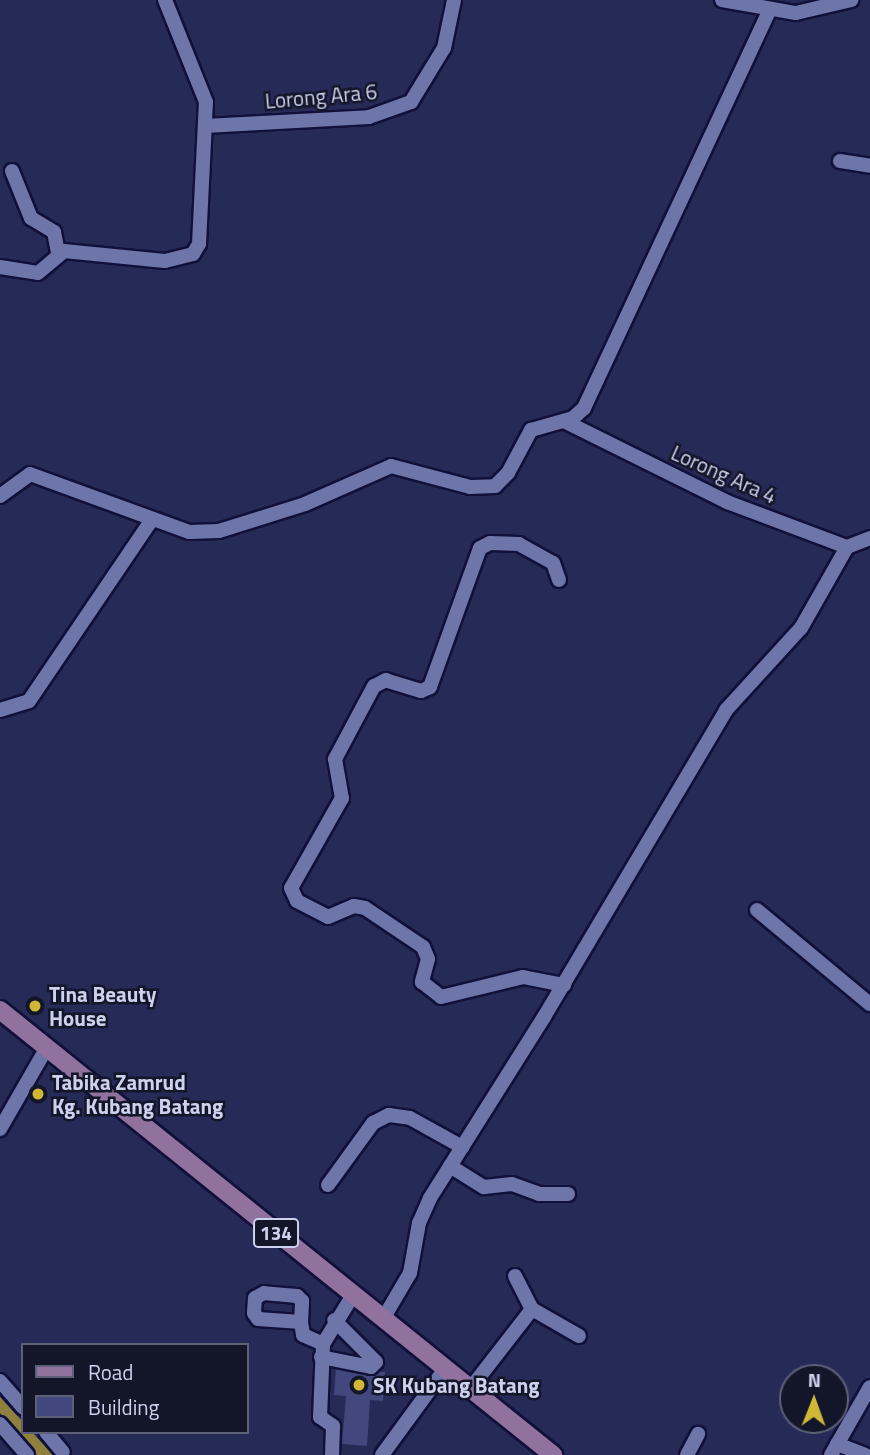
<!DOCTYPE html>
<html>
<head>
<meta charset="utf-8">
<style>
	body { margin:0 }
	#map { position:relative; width:870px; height:1455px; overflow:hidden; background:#262a56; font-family:"Titillium Web",sans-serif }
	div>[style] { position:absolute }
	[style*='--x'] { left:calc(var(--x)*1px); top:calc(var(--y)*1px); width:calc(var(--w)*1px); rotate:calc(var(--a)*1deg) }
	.water>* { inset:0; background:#8f803d }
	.building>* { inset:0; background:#42487e }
	.roads { filter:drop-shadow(2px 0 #10103a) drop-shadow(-2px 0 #10103a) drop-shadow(0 2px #10103a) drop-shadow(0 -2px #10103a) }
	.minor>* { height:14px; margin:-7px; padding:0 7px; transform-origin:7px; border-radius:7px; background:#6e75a8 }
	.major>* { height:18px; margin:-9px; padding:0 9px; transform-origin:9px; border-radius:9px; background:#91729f }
	.dots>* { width:19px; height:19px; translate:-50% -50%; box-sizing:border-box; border:4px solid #131529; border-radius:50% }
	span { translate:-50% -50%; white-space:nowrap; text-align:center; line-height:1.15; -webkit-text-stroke:5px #131529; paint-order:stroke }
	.shield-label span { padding:2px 5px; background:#131529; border:2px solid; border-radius:5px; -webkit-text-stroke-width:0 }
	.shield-label { font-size:19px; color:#ccd2ee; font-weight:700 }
	.street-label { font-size:21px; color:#ccd2ee }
	.poi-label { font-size:21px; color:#ccd2ee; font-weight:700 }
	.left { translate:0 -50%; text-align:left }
	.legend { position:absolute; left:21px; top:1343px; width:228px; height:91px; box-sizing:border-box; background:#131529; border:2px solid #5d6178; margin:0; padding:9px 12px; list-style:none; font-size:21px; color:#ccd2ee }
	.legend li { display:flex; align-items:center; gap:14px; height:35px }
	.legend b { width:35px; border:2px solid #5d6178 }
	.north { position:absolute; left:779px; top:1364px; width:70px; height:70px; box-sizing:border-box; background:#131529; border:2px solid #5d6178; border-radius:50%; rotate:1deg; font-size:19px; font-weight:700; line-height:28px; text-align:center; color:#ccd2ee }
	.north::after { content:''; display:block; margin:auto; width:24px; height:32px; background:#d1b736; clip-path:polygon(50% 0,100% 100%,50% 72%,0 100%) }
</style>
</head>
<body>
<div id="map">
	<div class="water">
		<div style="clip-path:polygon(0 1397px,23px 1422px,23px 1432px,32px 1432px,53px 1455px,37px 1455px,0 1413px)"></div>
	</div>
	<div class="building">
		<div style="clip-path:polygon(336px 1368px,385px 1372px,383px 1401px,370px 1400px,367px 1446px,342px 1444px,346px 1396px,334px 1395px)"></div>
	</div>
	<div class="roads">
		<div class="minor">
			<div style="--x:722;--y:0;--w:75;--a:10"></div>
			<div style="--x:796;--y:13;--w:57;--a:-13.3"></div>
			<div style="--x:205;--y:126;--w:164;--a:-3.1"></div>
			<div style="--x:369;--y:117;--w:45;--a:-19.7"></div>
			<div style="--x:411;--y:102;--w:63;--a:-58.6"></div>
			<div style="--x:444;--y:48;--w:49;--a:-78.2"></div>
			<div style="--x:840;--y:161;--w:30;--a:9"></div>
			<div style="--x:12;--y:171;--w:51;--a:68"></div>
			<div style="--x:31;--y:218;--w:27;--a:31"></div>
			<div style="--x:54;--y:232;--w:21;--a:79"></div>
			<div style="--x:0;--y:267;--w:38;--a:9"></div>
			<div style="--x:38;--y:273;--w:34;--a:-40"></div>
			<div style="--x:64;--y:251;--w:101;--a:5.7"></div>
			<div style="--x:165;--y:261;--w:29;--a:-14"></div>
			<div style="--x:193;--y:254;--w:12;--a:-59"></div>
			<div style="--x:199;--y:244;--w:142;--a:-87.2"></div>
			<div style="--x:206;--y:102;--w:110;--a:-111.9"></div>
			<div style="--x:564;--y:421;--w:182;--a:26.4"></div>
			<div style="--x:727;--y:502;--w:128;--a:20.6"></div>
			<div style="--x:847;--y:547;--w:25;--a:-21"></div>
			<div style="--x:0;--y:496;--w:37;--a:-36"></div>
			<div style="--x:30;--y:474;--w:169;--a:20"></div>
			<div style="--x:189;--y:532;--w:30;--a:-2"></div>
			<div style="--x:219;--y:531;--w:90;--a:-17.4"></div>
			<div style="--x:305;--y:504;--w:94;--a:-23.8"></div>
			<div style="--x:391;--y:466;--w:82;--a:14.9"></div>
			<div style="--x:470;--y:487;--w:25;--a:-2"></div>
			<div style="--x:495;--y:486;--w:18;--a:-45"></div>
			<div style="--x:508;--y:473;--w:49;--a:-61.9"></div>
			<div style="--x:531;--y:430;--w:44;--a:-15.9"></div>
			<div style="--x:573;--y:418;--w:15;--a:-42"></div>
			<div style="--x:584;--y:408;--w:440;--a:-65"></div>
			<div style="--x:559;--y:580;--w:18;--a:-109"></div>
			<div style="--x:553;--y:563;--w:39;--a:-151"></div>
			<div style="--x:519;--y:544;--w:29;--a:-178"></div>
			<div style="--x:490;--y:543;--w:11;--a:153"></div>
			<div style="--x:480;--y:548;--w:148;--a:109.8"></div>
			<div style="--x:430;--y:687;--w:10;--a:156"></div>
			<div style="--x:421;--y:691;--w:37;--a:-163"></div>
			<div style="--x:386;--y:680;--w:13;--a:153"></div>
			<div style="--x:374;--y:686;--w:83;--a:118.1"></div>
			<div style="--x:335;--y:759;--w:40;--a:80"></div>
			<div style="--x:342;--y:798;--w:103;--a:119.5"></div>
			<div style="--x:291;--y:888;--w:14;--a:65"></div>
			<div style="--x:297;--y:901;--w:35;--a:27"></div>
			<div style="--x:328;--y:917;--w:28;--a:-23"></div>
			<div style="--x:354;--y:906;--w:11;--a:10"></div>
			<div style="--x:365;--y:908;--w:70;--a:33.9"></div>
			<div style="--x:423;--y:947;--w:13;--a:67"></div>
			<div style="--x:428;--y:959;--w:24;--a:105"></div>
			<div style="--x:422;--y:982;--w:24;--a:38"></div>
			<div style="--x:441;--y:997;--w:84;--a:-13.7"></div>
			<div style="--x:523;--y:977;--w:42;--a:11"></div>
			<div style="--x:0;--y:710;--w:30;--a:-17"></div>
			<div style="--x:29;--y:701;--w:217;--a:-55.9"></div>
			<div style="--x:757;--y:910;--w:147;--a:39.8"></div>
			<div style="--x:0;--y:1129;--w:92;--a:-60.1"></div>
			<div style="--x:450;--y:1166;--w:40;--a:32"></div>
			<div style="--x:484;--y:1187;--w:28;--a:-6"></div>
			<div style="--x:512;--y:1184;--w:29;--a:20"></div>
			<div style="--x:539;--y:1194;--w:29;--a:0"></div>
			<div style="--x:328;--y:1185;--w:77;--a:-54"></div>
			<div style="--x:373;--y:1123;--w:18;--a:-27"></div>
			<div style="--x:389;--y:1115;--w:21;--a:8"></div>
			<div style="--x:410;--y:1118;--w:60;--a:29.1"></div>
			<div style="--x:515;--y:1276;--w:37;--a:63"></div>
			<div style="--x:532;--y:1309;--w:54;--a:29.9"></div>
			<div style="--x:383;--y:1319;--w:53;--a:-59.6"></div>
			<div style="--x:410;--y:1273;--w:51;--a:-79.8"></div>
			<div style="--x:419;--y:1223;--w:27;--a:-66"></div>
			<div style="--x:430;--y:1198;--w:214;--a:-57.8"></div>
			<div style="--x:544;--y:1017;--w:357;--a:-59.3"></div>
			<div style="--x:726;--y:710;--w:111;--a:-47.6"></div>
			<div style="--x:801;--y:628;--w:93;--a:-60.4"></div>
			<div style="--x:301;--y:1322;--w:21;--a:-87"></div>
			<div style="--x:302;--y:1301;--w:7;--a:-135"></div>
			<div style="--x:297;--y:1296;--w:33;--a:-175"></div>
			<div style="--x:264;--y:1293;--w:10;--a:151"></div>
			<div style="--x:255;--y:1298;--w:15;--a:94"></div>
			<div style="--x:254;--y:1313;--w:7;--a:56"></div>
			<div style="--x:258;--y:1319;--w:43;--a:4"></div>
			<div style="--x:301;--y:1322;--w:13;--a:81"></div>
			<div style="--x:303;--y:1335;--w:22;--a:24"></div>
			<div style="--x:321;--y:1357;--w:51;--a:11.3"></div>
			<div style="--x:371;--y:1367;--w:7;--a:-45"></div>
			<div style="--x:376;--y:1362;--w:59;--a:-135"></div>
			<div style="--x:0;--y:1381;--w:35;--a:49"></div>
			<div style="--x:470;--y:1389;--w:101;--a:-52.2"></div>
			<div style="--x:0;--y:1424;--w:41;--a:48.9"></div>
			<div style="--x:46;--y:1432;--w:26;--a:50"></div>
			<div style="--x:837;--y:1444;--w:30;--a:21"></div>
			<div style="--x:332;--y:1455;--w:29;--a:-88"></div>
			<div style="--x:333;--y:1426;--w:16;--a:-145"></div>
			<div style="--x:320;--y:1417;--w:73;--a:-87.6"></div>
			<div style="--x:323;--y:1344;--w:57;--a:-58.5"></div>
			<div style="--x:382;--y:1455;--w:107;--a:-53.8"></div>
			<div style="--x:687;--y:1455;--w:24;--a:-62"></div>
			<div style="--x:831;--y:1455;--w:78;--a:-60.2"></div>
		</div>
		<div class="major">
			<div style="--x:0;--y:1010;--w:710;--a:38.82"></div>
		</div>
	</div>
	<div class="dots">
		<div style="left:35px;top:1006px;background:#d1b736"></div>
		<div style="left:38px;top:1094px;background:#d1b736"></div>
		<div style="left:359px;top:1385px;background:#d1b736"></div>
	</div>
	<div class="shield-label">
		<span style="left:276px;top:1233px">134</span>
	</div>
	<div class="street-label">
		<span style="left:321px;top:96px;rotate:-5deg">Lorong Ara 6</span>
		<span style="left:724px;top:474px;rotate:24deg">Lorong Ara 4</span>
	</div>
	<div class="poi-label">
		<span class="left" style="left:49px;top:1006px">Tina Beauty<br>House</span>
		<span class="left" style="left:52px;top:1094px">Tabika Zamrud<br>Kg. Kubang Batang</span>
		<span class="left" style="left:373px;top:1385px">SK Kubang Batang</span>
	</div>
	<ul class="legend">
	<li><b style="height:9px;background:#91729f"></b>Road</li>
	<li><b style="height:19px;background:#42487e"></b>Building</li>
	</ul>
	<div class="north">N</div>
</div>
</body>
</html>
